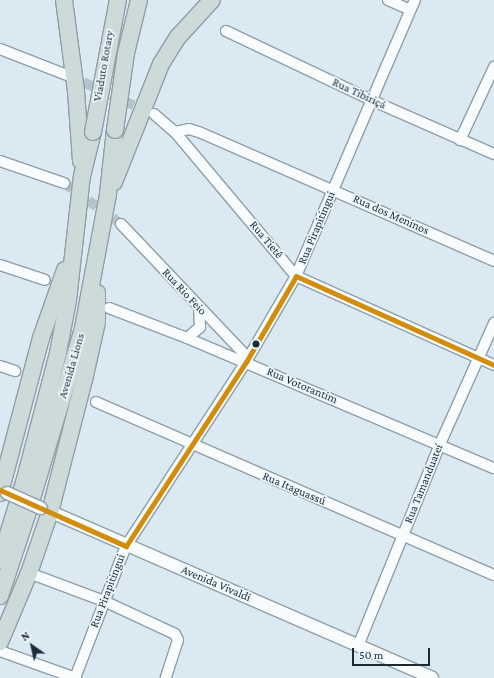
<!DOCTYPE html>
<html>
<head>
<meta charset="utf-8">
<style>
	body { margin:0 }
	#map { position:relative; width:494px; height:678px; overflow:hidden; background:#dae9f2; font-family:"Crimson Pro",serif }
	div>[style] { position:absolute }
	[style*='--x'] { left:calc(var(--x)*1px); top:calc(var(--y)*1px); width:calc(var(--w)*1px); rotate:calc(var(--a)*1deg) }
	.minor-tunnel>* { height:10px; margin-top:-5px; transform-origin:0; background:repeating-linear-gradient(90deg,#b3c3cc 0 10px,transparent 0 15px) }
	.roads { filter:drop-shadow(1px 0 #8f9ea7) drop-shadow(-1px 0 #8f9ea7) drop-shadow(0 1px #8f9ea7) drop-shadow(0 -1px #8f9ea7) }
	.minor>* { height:10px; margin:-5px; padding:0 5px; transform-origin:5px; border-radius:5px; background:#f9fcfd }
	.tertiary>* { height:12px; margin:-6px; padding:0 6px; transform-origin:6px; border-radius:6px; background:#f9fcfd }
	.trunk>* { height:16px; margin:-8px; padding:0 8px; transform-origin:8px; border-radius:8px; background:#ccdad9 }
	.bridges { filter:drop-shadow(1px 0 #8f9ea7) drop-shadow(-1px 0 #8f9ea7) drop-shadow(0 1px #8f9ea7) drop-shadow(0 -1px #8f9ea7) }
	.tertiary-bridge>* { height:12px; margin:-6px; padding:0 6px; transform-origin:6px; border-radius:6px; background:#f9fcfd }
	.trunk-bridge>* { height:16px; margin:-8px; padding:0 8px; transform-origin:8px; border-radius:8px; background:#ccdad9 }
	.bus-1>* { height:5px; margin:-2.5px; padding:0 2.5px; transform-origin:2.5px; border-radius:2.5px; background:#d18d0b }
	.dots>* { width:11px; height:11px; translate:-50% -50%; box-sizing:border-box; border:2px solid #edf6fc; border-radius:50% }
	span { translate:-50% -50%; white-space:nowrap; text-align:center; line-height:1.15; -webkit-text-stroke:3.5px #edf6fc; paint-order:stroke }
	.street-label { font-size:12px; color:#192c36 }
	.north { position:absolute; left:12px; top:626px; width:40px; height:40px; -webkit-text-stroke:3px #edf6fc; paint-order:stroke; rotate:326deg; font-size:11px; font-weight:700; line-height:16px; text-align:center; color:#192c36 }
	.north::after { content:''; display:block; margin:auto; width:14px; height:18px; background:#192c36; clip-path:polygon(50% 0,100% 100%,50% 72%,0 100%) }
	.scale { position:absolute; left:352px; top:648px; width:78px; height:18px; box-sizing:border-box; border:2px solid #192c36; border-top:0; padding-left:5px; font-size:12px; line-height:14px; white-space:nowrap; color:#192c36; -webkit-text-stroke:3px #edf6fc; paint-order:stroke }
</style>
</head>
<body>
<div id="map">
	<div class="minor-tunnel">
		<div style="--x:70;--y:76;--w:86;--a:24.8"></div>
		<div style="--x:64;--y:183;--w:70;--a:35.7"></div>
	</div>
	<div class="roads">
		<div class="minor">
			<div style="--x:388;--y:0;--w:24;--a:24"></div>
			<div style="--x:226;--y:31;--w:161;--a:25.4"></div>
			<div style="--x:371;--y:100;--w:134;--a:23.7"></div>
			<div style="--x:0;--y:49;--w:72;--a:21.2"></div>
			<div style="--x:154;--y:114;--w:28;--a:41"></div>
			<div style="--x:175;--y:132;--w:188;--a:50"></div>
			<div style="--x:296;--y:276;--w:217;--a:24.2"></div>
			<div style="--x:175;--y:132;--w:14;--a:-12"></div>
			<div style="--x:189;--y:129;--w:10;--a:17"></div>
			<div style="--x:199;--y:132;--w:322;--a:23.6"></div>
			<div style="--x:460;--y:140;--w:81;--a:-65"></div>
			<div style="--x:0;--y:161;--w:68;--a:19"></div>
			<div style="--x:121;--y:224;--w:185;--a:46.5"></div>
			<div style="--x:0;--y:265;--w:47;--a:18.4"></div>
			<div style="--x:109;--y:308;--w:84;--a:21"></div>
			<div style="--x:187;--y:338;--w:333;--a:23"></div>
			<div style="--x:187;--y:338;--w:17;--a:-40"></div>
			<div style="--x:200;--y:327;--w:19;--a:-93"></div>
			<div style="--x:0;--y:366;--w:16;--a:18"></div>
			<div style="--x:96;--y:402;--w:434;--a:23.5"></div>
			<div style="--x:29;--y:573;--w:80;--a:20.5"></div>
			<div style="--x:104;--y:601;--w:78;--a:24.9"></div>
			<div style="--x:175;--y:634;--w:7;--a:63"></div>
			<div style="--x:178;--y:640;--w:40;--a:108"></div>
			<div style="--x:358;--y:646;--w:218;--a:-67.9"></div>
			<div style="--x:440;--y:444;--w:133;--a:-65.9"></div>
			<div style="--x:0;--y:651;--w:81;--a:19.6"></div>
			<div style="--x:75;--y:678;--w:142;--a:-68.9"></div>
			<div style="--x:126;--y:546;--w:220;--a:-56.9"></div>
			<div style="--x:246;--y:362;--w:99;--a:-59.8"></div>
			<div style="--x:296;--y:276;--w:301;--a:-66.7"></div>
		</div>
		<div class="tertiary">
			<div style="--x:44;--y:509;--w:423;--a:23.5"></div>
		</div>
		<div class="trunk">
			<div style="--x:64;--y:0;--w:92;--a:82.5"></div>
			<div style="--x:76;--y:91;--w:70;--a:85.9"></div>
			<div style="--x:114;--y:182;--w:127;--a:-68.3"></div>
			<div style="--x:161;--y:64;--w:32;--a:-58"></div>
			<div style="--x:178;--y:37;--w:50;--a:-47.4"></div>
			<div style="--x:0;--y:493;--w:160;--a:-75.2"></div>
			<div style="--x:41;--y:338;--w:72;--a:-70.6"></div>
			<div style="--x:0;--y:560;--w:85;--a:-72.8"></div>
			<div style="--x:25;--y:479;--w:130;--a:-75.3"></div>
			<div style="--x:58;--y:353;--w:54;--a:-79.3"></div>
			<div style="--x:68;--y:300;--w:125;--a:-83.6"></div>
			<div style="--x:82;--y:176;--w:45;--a:-76"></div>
			<div style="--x:0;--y:596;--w:85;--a:-71.6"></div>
			<div style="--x:27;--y:515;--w:195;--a:-73.3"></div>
			<div style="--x:83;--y:328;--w:136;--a:-79.4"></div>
			<div style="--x:108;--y:194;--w:64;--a:-83.8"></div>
			<div style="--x:0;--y:642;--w:75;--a:-67.2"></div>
			<div style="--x:29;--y:573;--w:65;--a:-71"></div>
			<div style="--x:50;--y:512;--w:136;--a:-75.6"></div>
			<div style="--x:84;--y:380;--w:59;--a:-77.4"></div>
			<div style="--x:97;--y:322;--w:29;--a:-90"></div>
		</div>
	</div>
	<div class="bridges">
		<div class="tertiary-bridge">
			<div style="--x:7;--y:493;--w:37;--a:24"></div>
		</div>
		<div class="trunk-bridge">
			<div style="--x:115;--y:130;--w:78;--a:-81.9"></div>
			<div style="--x:126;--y:53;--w:55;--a:-76.2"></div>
			<div style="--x:93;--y:132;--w:134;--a:-79.3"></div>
		</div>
	</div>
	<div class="bus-1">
		<div style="--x:0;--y:490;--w:138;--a:24"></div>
		<div style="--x:126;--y:546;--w:220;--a:-56.9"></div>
		<div style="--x:246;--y:362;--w:99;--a:-59.8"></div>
		<div style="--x:296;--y:276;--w:217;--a:24.2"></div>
	</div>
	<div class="dots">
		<div style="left:256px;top:344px;background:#192c36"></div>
	</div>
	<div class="street-label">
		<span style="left:104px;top:66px;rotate:-80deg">Viaduto Rotary</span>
		<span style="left:359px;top:94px;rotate:25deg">Rua Tibiriçá</span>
		<span style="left:391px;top:215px;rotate:24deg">Rua dos Meninos</span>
		<span style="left:317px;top:228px;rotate:-67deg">Rua Pirapitingui</span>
		<span style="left:266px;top:240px;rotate:50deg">Rua Tietê</span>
		<span style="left:184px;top:292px;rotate:47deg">Rua Rio Feio</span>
		<span style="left:72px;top:366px;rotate:-74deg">Avenida Lions</span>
		<span style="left:302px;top:386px;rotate:23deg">Rua Votorantim</span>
		<span style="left:424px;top:484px;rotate:-68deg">Rua Tamanduateí</span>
		<span style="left:294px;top:489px;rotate:23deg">Rua Itaguassú</span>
		<span style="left:216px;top:584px;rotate:23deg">Avenida Vivaldi</span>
		<span style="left:108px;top:591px;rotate:-69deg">Rua Pirapitingui</span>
	</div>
	<div class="north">N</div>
	<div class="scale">50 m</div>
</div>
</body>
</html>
